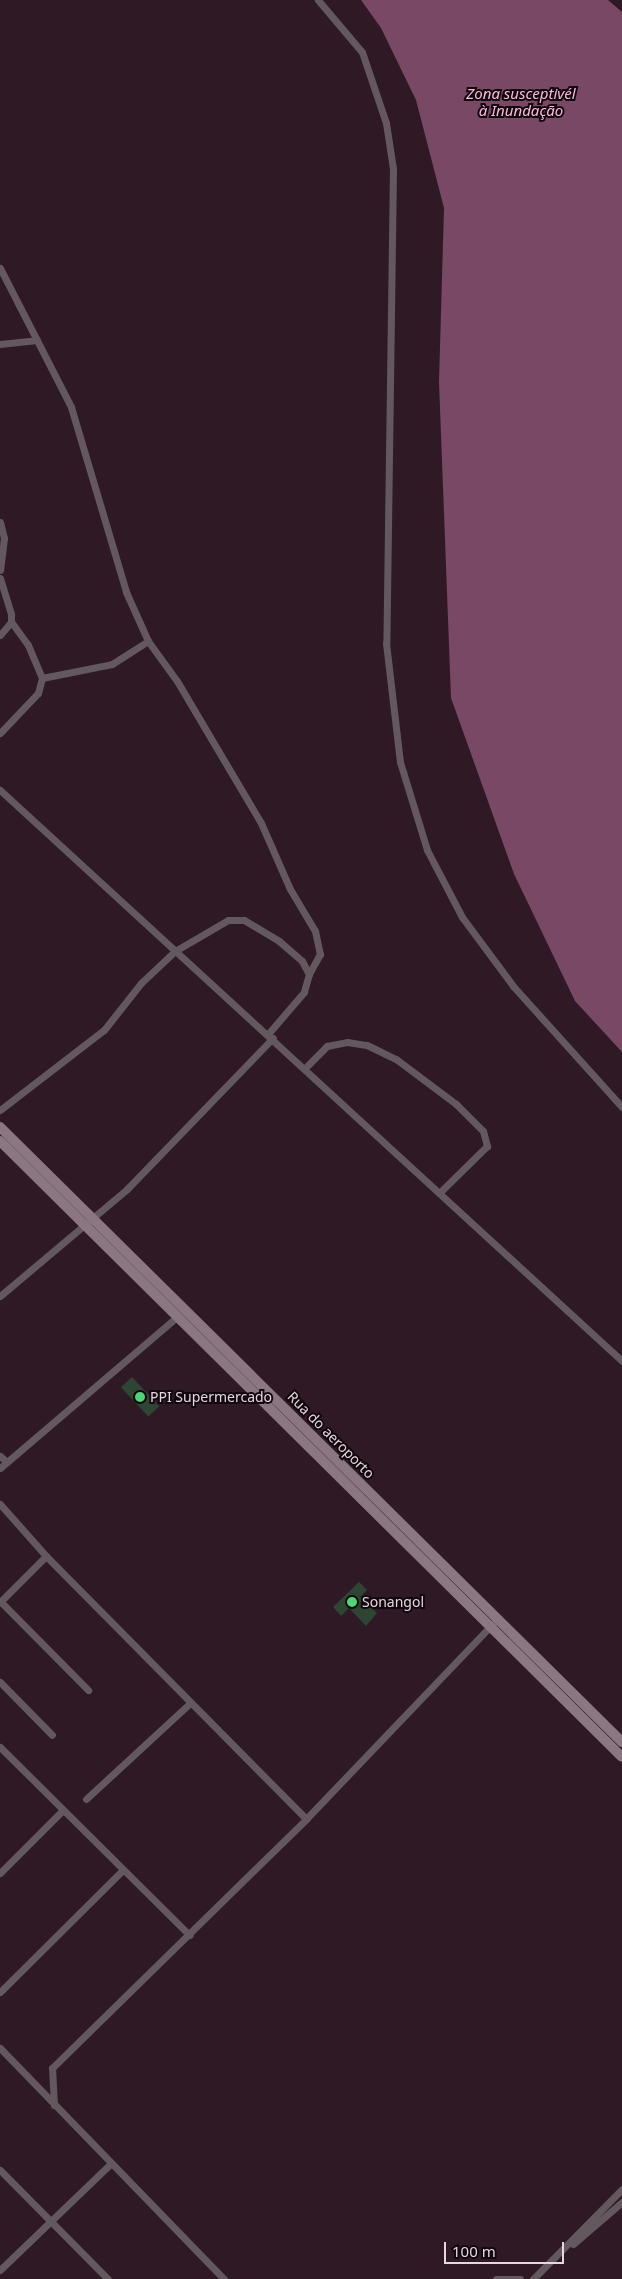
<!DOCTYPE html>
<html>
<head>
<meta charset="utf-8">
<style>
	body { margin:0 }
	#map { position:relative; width:622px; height:2279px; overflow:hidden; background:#2f1925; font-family:"Noto Sans",sans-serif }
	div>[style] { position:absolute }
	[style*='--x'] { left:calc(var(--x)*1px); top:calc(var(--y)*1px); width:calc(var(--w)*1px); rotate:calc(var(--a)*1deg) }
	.water>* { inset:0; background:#794864 }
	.building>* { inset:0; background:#2f4534; transform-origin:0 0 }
	.minor>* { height:7px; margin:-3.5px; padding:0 3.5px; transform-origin:3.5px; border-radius:3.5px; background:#64585f }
	.secondary>* { height:10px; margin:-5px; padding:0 5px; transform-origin:5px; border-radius:5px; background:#8a7781 }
	.dots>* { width:14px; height:14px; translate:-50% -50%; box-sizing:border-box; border:2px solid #11070d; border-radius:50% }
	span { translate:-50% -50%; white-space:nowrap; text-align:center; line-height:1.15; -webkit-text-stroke:4px #11070d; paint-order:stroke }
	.poi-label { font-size:14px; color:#e6d6de }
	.left { translate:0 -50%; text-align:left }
	.street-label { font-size:14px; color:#e6d6de }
	.water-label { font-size:15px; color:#fabbdd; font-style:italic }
	.scale { position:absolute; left:444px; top:2242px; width:120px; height:22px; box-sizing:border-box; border:2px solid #e6d6de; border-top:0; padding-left:6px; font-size:15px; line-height:18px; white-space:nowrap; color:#e6d6de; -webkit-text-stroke:4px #11070d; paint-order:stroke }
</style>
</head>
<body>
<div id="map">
	<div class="water">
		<div style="clip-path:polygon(361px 0,608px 0,622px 12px,622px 1052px,575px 1001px,514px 874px,451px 698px,439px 382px,444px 208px,416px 100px,381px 28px)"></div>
	</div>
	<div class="building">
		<div style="left:132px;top:1377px;width:40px;height:15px;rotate:47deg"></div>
		<div style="clip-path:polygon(359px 1582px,367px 1590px,360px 1597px,377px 1613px,366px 1626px,349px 1608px,341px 1616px,333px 1607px)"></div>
	</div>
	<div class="minor">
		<div style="--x:318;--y:0;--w:68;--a:49.8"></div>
		<div style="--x:362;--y:52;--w:75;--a:71.3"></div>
		<div style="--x:386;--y:123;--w:47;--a:81.3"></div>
		<div style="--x:393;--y:169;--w:474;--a:90.8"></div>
		<div style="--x:386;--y:643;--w:120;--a:83.3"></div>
		<div style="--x:400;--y:762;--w:92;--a:72.9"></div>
		<div style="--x:427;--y:850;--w:76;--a:62.4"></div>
		<div style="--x:462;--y:917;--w:86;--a:53.5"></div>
		<div style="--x:513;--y:986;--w:163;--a:48"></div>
		<div style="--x:0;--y:268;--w:156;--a:62.9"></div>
		<div style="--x:71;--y:407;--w:193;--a:73.4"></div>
		<div style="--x:126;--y:592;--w:54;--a:65.8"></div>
		<div style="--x:148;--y:641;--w:49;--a:54.1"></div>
		<div style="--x:177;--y:681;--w:165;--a:59.4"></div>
		<div style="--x:261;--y:823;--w:72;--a:66.3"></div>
		<div style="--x:290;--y:889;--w:49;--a:59.2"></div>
		<div style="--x:315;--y:931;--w:24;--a:78"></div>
		<div style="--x:320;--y:954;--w:23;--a:119"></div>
		<div style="--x:0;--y:344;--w:37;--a:-6"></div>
		<div style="--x:0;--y:522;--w:16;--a:76"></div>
		<div style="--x:4;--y:538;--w:32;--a:97"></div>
		<div style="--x:0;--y:578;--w:38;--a:73"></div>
		<div style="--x:11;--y:614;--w:8;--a:90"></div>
		<div style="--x:11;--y:622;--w:17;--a:130"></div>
		<div style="--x:42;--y:678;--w:71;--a:-11.3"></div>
		<div style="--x:112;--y:664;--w:43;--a:-32.6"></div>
		<div style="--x:0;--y:733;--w:55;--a:-46.5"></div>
		<div style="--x:38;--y:693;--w:16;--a:-75"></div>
		<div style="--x:42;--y:678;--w:36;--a:-113"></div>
		<div style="--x:28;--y:645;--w:29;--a:-126"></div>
		<div style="--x:0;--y:790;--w:844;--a:42.55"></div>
		<div style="--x:305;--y:1068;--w:31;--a:-45"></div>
		<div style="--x:327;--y:1046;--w:20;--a:-11"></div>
		<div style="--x:347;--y:1042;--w:20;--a:9"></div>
		<div style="--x:367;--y:1045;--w:32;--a:26"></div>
		<div style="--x:396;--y:1059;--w:75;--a:36.9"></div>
		<div style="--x:456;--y:1104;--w:38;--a:45"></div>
		<div style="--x:483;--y:1131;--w:16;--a:75"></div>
		<div style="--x:487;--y:1146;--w:66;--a:135.6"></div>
		<div style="--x:0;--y:1110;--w:131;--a:-37.6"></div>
		<div style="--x:104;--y:1030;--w:60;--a:-51.8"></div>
		<div style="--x:141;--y:983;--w:47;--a:-43.3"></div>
		<div style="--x:175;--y:951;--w:61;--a:-30.3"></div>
		<div style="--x:228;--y:920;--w:16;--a:0"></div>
		<div style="--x:244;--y:920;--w:41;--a:31"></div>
		<div style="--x:279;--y:941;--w:30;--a:41"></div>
		<div style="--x:302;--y:961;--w:15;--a:62"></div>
		<div style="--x:309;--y:974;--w:19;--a:106"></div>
		<div style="--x:304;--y:992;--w:55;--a:130.6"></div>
		<div style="--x:0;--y:1296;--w:166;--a:-40.1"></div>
		<div style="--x:127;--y:1189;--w:210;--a:-46"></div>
		<div style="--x:0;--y:1456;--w:9;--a:41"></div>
		<div style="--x:0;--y:1468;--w:233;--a:-40.5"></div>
		<div style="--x:0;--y:1504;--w:69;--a:48.5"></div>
		<div style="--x:46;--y:1556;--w:370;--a:45.3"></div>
		<div style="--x:0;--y:1602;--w:65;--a:-45"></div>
		<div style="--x:1;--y:1602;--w:124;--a:45.3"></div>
		<div style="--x:0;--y:1682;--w:74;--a:45.5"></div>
		<div style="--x:0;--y:1747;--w:267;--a:44.8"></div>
		<div style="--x:86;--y:1799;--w:142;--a:-42.7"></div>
		<div style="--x:0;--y:1873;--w:89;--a:-45"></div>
		<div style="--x:0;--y:1992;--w:173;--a:-44.8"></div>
		<div style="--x:0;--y:2048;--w:322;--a:45.9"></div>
		<div style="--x:54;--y:2105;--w:37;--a:-93"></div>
		<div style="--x:52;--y:2068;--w:356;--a:-44.4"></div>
		<div style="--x:306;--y:1819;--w:271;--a:-46.3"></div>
		<div style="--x:0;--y:2170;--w:153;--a:45.3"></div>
		<div style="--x:573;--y:2244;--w:65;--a:-40.6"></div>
		<div style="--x:0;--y:2270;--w:153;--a:-43.9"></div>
		<div style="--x:496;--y:2279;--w:24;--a:0"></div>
		<div style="--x:533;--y:2279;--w:127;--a:-45.3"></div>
	</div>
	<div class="secondary">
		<div style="--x:0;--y:1127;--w:875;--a:44.68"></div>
		<div style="--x:0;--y:1141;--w:875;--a:44.72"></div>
	</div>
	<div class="dots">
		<div style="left:140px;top:1397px;background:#4dd676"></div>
		<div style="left:352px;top:1602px;background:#4dd676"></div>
	</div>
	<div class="poi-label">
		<span class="left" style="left:150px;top:1397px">PPI Supermercado</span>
		<span class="left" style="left:362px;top:1602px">Sonangol</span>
	</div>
	<div class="street-label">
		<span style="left:331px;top:1435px;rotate:45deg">Rua do aeroporto</span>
	</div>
	<div class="water-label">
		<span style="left:521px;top:102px">Zona susceptivél<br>à Inundação</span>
	</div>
	<div class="scale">100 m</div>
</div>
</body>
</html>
